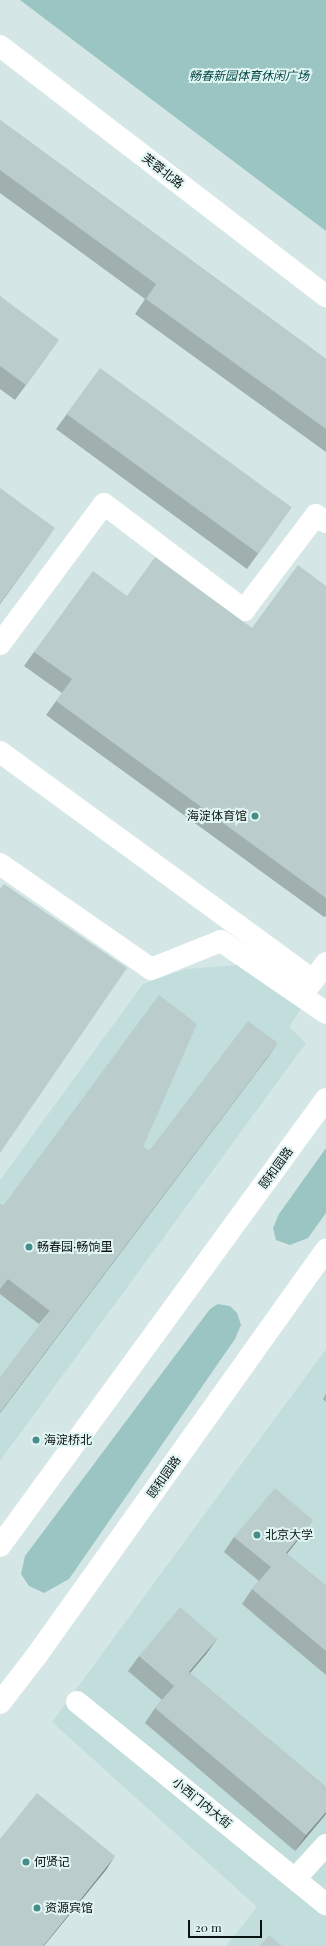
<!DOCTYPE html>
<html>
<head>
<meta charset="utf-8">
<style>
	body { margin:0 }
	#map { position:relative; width:326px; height:1946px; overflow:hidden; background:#d4e7e6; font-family:"Playfair Display","Noto Sans SC",serif }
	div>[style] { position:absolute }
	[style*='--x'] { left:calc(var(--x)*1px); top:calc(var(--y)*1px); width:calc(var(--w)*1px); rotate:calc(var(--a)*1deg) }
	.built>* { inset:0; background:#c1dedc }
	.green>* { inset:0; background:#9ac5c2 }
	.minor>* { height:22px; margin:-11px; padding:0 11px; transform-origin:11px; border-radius:11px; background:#fff }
	.wall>* { inset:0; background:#a0b0af }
	.shaded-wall>* { inset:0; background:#82908f }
	.building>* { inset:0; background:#bacdcc; transform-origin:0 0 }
	.dots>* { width:11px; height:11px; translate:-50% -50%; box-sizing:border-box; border:2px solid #e1f5f3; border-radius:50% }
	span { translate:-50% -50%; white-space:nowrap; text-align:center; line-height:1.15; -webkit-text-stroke:4px #e1f5f3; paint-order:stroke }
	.park-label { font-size:12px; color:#034644; font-style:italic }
	.street-label { font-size:12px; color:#0c1212 }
	.poi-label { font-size:12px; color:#0c1212 }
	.right { translate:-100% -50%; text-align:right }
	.left { translate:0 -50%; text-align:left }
	.scale { position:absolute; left:188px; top:1920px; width:74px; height:18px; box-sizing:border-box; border:2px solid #0c1212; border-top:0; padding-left:5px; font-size:12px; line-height:14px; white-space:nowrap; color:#0c1212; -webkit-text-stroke:3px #e1f5f3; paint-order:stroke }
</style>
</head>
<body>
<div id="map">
	<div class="built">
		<div style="clip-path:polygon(239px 965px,302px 1007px,289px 1027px,306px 1043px,0 1461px,0 1180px,143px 984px,186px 969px)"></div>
		<div style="clip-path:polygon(326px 1349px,326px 1946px,226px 1946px,257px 1907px,52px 1722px)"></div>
	</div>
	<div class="green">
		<div style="clip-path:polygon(20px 0,326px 0,326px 231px)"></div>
		<div style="clip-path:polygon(326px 1148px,326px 1213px,308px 1238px,290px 1245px,276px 1240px,273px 1228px,279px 1214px)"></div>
		<div style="clip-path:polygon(218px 1304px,230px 1306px,237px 1313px,241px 1325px,235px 1339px,69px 1579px,44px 1593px,29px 1586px,21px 1574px,25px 1556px,210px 1309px)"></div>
	</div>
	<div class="minor">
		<div style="--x:0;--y:46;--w:411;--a:37.5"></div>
		<div style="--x:0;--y:644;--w:174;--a:-53.4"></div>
		<div style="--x:104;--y:504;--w:176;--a:37.1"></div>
		<div style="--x:244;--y:610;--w:119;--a:-52.8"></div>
		<div style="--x:316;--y:515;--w:12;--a:35"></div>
		<div style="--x:0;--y:752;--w:387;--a:36.1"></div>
		<div style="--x:0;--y:864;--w:184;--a:34.8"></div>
		<div style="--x:151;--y:969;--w:75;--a:-21.8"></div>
		<div style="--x:221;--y:941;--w:127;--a:34.4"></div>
		<div style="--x:305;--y:991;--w:35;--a:-53"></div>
		<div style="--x:0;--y:1546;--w:553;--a:-53.9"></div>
		<div style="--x:77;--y:1702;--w:321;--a:39.1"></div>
		<div style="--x:0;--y:1703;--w:61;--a:-52.4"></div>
		<div style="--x:37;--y:1655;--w:498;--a:-54.5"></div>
		<div style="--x:295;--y:1879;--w:46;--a:-47.6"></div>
	</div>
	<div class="wall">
		<div style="clip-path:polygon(0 120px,326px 359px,326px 452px,135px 314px,145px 299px,0 193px)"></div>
		<div style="clip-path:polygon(0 296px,48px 355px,15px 400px,0 389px)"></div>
		<div style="clip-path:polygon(67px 414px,291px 508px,247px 569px,56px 429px)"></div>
		<div style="clip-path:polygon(326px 586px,326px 916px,324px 917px,46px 715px,62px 693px,24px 666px,34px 652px,127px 596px,252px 628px)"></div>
		<div style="clip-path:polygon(268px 1057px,39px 1324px,0 1294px,0 1204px,3px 1206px,143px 1147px,149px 1151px)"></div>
		<div style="clip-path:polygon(326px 1394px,326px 1402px,323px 1399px)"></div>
		<div style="clip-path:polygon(302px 1535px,287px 1554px,326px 1586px,326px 1675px,242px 1604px,252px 1589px,259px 1581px,224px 1552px,234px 1537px)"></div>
		<div style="clip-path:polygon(217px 1639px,206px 1654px,190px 1673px,326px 1787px,326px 1814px,295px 1851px,145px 1723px,155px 1708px,162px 1700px,128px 1671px,139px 1656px)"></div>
	</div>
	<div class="shaded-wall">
		<div style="clip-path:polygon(55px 528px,45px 542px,0 604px,0 603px)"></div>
		<div style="clip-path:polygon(278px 1043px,268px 1057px,0 1413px,0 1412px)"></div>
		<div style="clip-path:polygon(313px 1520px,302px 1535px,275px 1568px,286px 1553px)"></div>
		<div style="clip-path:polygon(217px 1639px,206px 1654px,178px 1687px,189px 1672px)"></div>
		<div style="clip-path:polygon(326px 1812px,326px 1814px,295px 1851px,306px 1835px)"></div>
		<div style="clip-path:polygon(115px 1856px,106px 1870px,44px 1946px,43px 1946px)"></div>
	</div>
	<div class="building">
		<div style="clip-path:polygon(0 120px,326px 359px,326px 429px,146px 299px,156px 284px,0 170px)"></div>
		<div style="clip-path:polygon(0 296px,59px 340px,26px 385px,0 366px)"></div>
		<div style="left:100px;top:368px;width:237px;height:57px;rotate:36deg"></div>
		<div style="clip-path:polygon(0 488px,55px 528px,0 603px)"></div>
		<div style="clip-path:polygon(155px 557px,252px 628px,298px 565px,326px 586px,326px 898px,56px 701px,72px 679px,34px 652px,93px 571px,127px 596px)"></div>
		<div style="clip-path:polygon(4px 884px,127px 968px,0 1153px,0 889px)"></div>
		<div style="clip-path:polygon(159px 995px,197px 1024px,143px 1147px,149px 1151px,248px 1021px,278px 1043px,0 1412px,0 1377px,50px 1311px,8px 1279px,0 1289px,0 1204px,3px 1206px)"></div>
		<div style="clip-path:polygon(275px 1488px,313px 1520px,286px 1553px,326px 1586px,326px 1651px,252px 1589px,271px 1567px,234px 1537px)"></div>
		<div style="clip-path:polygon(180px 1607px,217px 1639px,189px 1672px,326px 1787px,326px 1812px,306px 1835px,155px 1708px,174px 1686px,139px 1656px)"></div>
		<div style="clip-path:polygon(37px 1793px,115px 1856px,43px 1946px,0 1946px,0 1839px)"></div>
		<div style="clip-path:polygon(269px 1935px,282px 1946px,260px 1946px)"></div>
	</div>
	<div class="dots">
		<div style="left:255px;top:816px;background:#458d8a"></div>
		<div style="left:29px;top:1247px;background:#458d8a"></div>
		<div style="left:36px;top:1440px;background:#458d8a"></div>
		<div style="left:257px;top:1535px;background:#458d8a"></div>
		<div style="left:26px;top:1862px;background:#458d8a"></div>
		<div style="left:37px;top:1908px;background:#458d8a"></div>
	</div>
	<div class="park-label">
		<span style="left:249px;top:76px">畅春新园体育休闲广场</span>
	</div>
	<div class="street-label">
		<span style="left:163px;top:171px;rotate:38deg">芙蓉北路</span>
		<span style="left:276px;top:1168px;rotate:-54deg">颐和园路</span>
		<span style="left:164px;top:1477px;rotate:-55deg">颐和园路</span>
		<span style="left:202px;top:1803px;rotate:39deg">小西门内大街</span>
	</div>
	<div class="poi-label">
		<span class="right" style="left:247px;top:816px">海淀体育馆</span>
		<span class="left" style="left:37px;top:1247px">畅春园·畅饷里</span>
		<span class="left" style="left:44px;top:1440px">海淀桥北</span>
		<span class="left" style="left:265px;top:1535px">北京大学</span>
		<span class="left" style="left:34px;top:1862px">何贤记</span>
		<span class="left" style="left:45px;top:1908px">资源宾馆</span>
	</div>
	<div class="scale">20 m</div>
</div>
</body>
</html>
